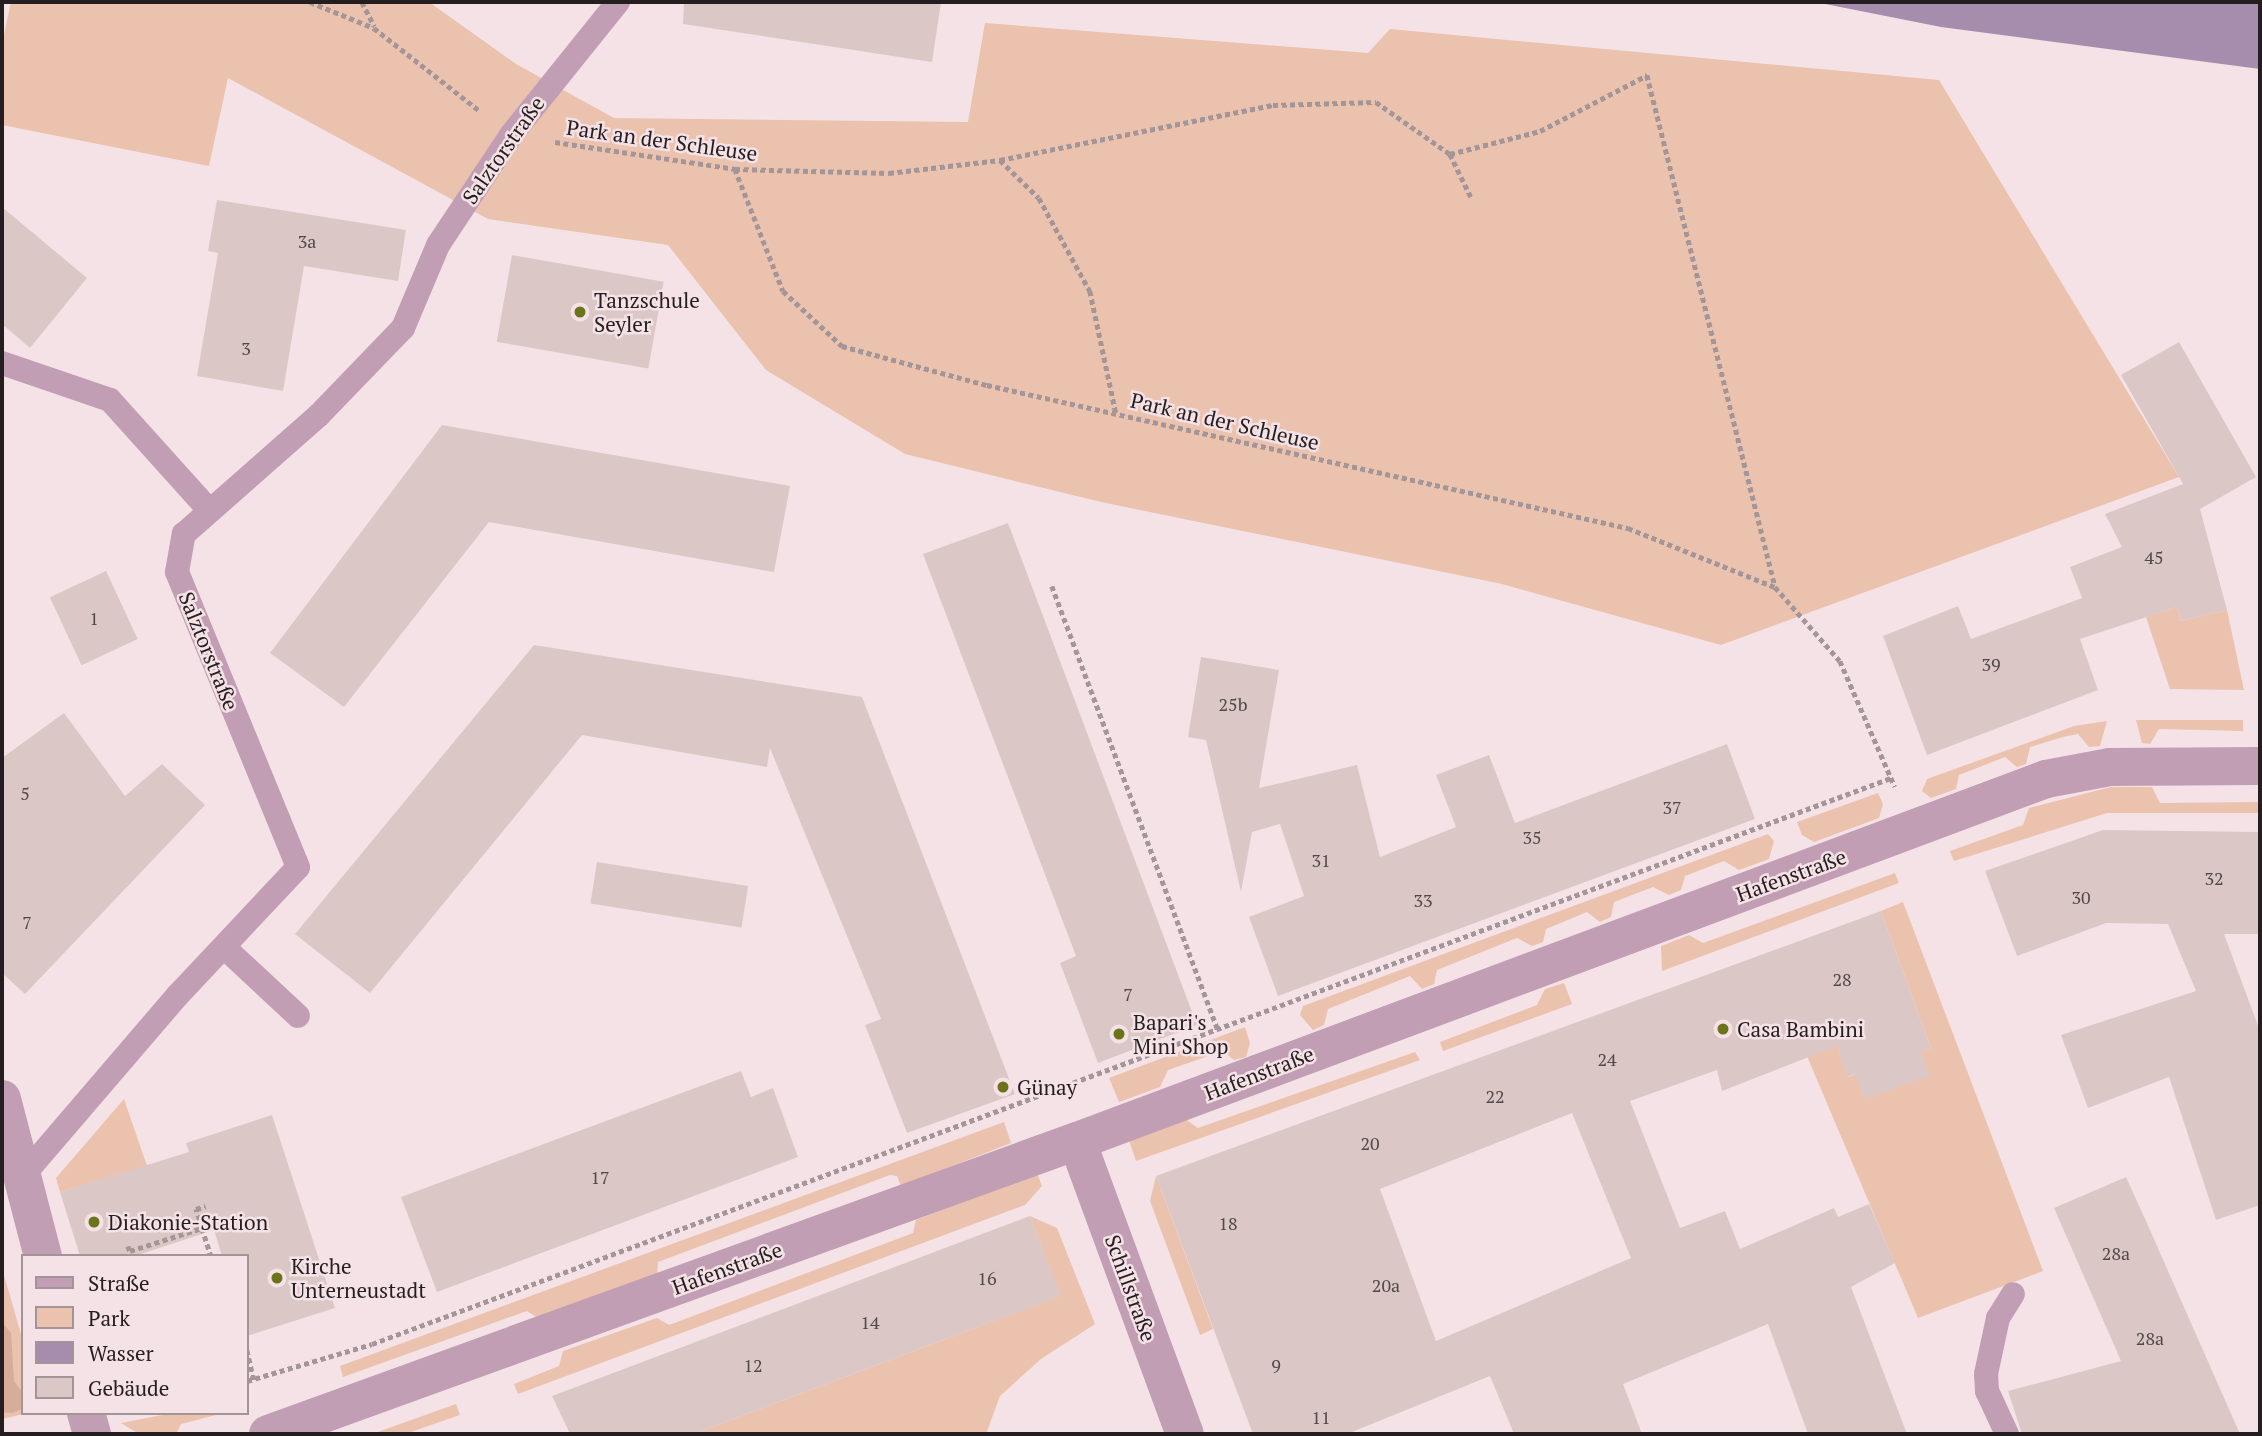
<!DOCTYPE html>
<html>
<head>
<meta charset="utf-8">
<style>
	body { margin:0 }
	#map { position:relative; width:2262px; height:1436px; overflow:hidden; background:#f5e2e6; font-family:"PT Serif",serif }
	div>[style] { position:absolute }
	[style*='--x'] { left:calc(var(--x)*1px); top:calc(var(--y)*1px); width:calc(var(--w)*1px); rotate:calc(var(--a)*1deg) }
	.green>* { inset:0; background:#ebc2ad }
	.forest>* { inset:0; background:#d6ad99 }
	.water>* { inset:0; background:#a68dae }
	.building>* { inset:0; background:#dbc8c6; transform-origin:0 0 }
	.path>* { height:4.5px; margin-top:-2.25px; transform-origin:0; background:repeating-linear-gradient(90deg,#a39598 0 5px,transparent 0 8.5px) }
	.service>* { height:24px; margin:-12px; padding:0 12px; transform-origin:12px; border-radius:12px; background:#c19eb4 }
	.minor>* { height:38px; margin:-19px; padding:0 19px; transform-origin:19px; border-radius:19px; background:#c19eb4 }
	.dots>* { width:19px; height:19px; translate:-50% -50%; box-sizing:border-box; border:4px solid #f5e2e6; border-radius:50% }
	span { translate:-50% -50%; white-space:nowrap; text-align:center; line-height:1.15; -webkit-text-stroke:5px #f5e2e6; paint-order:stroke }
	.number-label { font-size:18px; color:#52484a }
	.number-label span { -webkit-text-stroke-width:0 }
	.street-label { font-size:21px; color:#251e20 }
	.poi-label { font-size:21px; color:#251e20 }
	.left { translate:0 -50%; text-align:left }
	.frame { position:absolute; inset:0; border:4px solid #251e20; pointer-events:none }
	.legend { position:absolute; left:21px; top:1254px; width:228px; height:161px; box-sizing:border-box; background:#f5e2e6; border:2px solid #a29497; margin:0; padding:9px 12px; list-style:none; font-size:21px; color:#251e20 }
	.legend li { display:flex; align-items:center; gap:14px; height:35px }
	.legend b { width:35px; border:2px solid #a29497 }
</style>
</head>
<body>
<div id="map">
	<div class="green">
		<div style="clip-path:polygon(11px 2px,429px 2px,516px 64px,614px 118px,968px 122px,985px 23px,1368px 53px,1390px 29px,1939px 80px,2179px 477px,1721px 645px,1502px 584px,1101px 502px,905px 454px,766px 370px,668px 245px,488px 219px,228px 78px,209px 166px,2px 125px,2px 44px)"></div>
		<div style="clip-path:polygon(2177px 607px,2181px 621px,2227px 610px,2244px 690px,2170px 689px,2146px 617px)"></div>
		<div style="clip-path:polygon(2136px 720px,2243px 720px,2243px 731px,2159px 729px,2150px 744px,2142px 743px)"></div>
		<div style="clip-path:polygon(2107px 721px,2100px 746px,2089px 747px,2078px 734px,2063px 737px,2030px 747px,2026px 764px,2017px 767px,2005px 757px,1959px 775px,1956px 789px,1931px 798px,1922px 791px,1927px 779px,2074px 726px)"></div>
		<div style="clip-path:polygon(2111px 787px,2152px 787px,2160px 803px,2260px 802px,2260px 813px,2107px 813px,1954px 861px,1950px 851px,2023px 825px,2029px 808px)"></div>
		<div style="clip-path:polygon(1878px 793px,1883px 804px,1879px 818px,1814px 842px,1802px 835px,1797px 822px)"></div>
		<div style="clip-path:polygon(1768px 834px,1774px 841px,1769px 859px,1739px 870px,1724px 861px,1685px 876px,1681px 890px,1669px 895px,1653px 887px,1614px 902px,1611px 917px,1600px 922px,1587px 912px,1546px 929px,1543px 942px,1532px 946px,1517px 938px,1437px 970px,1434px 984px,1422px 989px,1410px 976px,1328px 1009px,1324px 1025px,1313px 1030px,1300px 1015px,1303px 1006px)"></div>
		<div style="clip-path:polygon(1895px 873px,1899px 883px,1662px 971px,1661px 946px,1689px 935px,1703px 943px)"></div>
		<div style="clip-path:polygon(1903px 902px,2043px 1271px,1918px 1318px,1801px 1042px,1823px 1006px,1848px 1077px,1931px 1048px,1881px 911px)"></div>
		<div style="clip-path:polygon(1564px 983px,1572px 1004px,1443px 1051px,1440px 1042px,1537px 1005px,1545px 989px)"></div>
		<div style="clip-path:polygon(1245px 1027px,1250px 1043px,1246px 1057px,1234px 1060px,1223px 1051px,1168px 1070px,1160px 1087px,1119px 1102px,1109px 1078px)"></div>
		<div style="clip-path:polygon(1415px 1052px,1420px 1060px,1136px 1161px,1129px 1140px,1184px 1118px,1198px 1128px)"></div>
		<div style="clip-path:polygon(124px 1099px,147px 1166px,60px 1192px,56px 1178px)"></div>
		<div style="clip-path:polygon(1004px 1122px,1011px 1143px,901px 1186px,897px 1176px,890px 1175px,658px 1262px,657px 1277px,541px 1320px,527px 1311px,343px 1377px,340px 1366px)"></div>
		<div style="clip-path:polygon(1037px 1173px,1042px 1186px,1025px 1205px,518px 1394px,514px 1384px,559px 1366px,563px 1351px,657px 1318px,669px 1325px,913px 1233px,916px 1220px)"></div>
		<div style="clip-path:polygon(1156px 1176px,1213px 1329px,1200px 1335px,1150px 1201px)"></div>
		<div style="clip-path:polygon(1030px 1216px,1057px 1228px,1095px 1324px,1041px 1359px,1000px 1396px,986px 1434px,694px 1434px,1060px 1296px)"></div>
		<div style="clip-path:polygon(2px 1268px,23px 1341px,23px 1413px,28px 1413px,2px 1419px)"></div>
		<div style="clip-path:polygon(456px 1404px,460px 1415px,405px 1434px,372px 1434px)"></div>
		<div style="clip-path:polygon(173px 1413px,216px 1415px,181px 1424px,176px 1434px,139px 1434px,121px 1423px)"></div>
	</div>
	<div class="forest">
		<div style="clip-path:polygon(2px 1322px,11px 1333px,14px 1381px,23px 1393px,23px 1408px,13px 1413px,2px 1412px)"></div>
	</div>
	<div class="water">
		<div style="clip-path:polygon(1815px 2px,2260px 2px,2260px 69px,1941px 27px)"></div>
	</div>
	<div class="building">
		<div style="clip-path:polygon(684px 2px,941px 2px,932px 62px,683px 24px)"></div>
		<div style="clip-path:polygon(217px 200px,406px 230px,398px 281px,304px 266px,283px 391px,197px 376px,218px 253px,208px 251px)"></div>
		<div style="clip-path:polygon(2px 207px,87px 278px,30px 348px,2px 324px)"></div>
		<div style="left:512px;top:255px;width:154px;height:88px;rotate:10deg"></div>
		<div style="clip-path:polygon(2179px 342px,2256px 477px,2200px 509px,2227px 610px,2181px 621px,2177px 607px,2080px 639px,2098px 690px,1927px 755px,1883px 636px,1958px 606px,1971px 639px,2082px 598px,2070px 567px,2122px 547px,2105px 514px,2183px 484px,2121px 375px)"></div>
		<div style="clip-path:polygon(442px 425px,790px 486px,774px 572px,489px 522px,344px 707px,270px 653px)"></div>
		<div style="clip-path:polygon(1008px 523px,1197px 1025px,1098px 1063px,1060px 963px,1076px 956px,923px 554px)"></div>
		<div style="left:106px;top:571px;width:75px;height:62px;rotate:65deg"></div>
		<div style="clip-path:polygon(534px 645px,862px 697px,1015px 1094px,907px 1133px,865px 1025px,881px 1019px,770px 748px,767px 767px,582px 735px,370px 993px,295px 934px)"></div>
		<div style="clip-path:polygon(1201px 657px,1279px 670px,1259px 788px,1357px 765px,1380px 857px,1456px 827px,1436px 775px,1489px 755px,1515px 823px,1727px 744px,1755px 819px,1278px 996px,1249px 917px,1304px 896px,1280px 824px,1252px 832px,1241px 892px,1206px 740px,1188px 737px)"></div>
		<div style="clip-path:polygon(64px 713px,125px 796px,162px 764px,205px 805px,25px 994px,2px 973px,2px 758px)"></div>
		<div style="clip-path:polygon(2103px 830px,2260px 832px,2260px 934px,2224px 934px,2260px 1031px,2260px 1205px,2216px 1220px,2169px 1077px,2088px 1108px,2061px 1035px,2196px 991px,2168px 924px,2106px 923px,2017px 956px,1985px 871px)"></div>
		<div style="left:597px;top:862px;width:153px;height:42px;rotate:9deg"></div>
		<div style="clip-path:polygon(evenodd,1881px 911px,1931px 1048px,1921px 1052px,1930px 1076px,1864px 1099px,1855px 1074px,1847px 1077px,1837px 1046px,1722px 1091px,1717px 1070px,1630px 1101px,1680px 1228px,1725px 1211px,1740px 1249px,1834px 1208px,1838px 1217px,1869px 1204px,1895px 1263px,1851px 1287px,1907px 1434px,1808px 1434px,1768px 1324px,1623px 1384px,1642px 1434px,1514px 1434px,1490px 1376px,1347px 1434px,1253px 1434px,1156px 1176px,1881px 911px,1572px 1113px,1631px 1258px,1436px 1341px,1380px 1189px,1572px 1113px)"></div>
		<div style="clip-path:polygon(741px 1071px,751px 1097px,773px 1088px,798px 1157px,437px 1292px,401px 1197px)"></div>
		<div style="clip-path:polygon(272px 1115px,335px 1308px,247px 1336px,247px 1256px,222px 1256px,214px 1230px,135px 1256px,80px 1256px,60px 1192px,189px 1152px,186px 1143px)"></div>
		<div style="clip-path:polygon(2126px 1177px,2146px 1221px,2240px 1434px,2022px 1434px,2008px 1391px,2121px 1361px,2054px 1208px)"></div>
		<div style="clip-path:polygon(1030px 1216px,1061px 1296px,943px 1340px,694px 1434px,570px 1434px,552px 1396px)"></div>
	</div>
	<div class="path">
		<div style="--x:310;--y:2;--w:69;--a:22.1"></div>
		<div style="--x:374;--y:28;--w:136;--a:38.1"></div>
		<div style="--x:362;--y:2;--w:27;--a:63"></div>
		<div style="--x:555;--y:142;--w:182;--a:8.5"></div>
		<div style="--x:735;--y:169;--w:154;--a:1.5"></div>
		<div style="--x:889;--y:173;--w:112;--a:-6.7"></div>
		<div style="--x:1000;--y:160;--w:278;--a:-11.4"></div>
		<div style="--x:1273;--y:105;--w:103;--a:-1.7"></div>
		<div style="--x:1376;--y:102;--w:90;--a:35.1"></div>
		<div style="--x:1450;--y:154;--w:48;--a:64"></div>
		<div style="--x:1450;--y:154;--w:93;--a:-14.3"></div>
		<div style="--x:1540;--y:131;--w:121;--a:-27.6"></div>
		<div style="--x:1647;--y:75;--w:527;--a:75.94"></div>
		<div style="--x:1000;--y:160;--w:54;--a:44.3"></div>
		<div style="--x:1039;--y:198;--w:106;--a:61.3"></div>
		<div style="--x:1090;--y:291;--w:125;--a:78"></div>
		<div style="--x:735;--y:169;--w:131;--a:68.5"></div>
		<div style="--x:783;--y:291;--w:81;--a:43"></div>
		<div style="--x:842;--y:346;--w:150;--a:15.1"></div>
		<div style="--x:987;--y:385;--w:657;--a:12.58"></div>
		<div style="--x:1628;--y:528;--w:158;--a:21.9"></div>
		<div style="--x:1775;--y:587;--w:98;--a:48.7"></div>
		<div style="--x:1840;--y:661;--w:137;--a:66.4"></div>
		<div style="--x:1052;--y:586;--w:474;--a:69.5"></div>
		<div style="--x:202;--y:1228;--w:20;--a:-108"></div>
		<div style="--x:196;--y:1209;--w:10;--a:-17"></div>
		<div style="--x:128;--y:1246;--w:5;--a:68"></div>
		<div style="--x:130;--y:1251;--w:76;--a:-17.7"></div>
		<div style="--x:202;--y:1228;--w:29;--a:72"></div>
		<div style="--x:247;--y:1350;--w:31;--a:77"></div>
		<div style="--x:247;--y:1381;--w:130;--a:-16.5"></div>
		<div style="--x:372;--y:1344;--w:1621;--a:-20.44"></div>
	</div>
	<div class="service">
		<div style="--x:2;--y:363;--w:114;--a:18.9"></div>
		<div style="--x:110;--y:400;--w:149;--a:48"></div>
		<div style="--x:224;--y:947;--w:101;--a:43"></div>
		<div style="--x:21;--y:1178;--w:241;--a:-49.4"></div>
		<div style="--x:178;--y:995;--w:175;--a:-46.8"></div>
		<div style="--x:298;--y:867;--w:319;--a:-112.3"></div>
		<div style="--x:177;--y:572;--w:39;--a:-80"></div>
		<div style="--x:184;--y:534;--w:180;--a:-41.4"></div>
		<div style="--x:319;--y:415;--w:121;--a:-46"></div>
		<div style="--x:403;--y:328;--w:90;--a:-67.1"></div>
		<div style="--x:438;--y:245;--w:132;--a:-56.4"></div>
		<div style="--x:511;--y:135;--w:171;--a:-51.2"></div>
		<div style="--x:2007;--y:1434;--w:47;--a:-114.9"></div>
		<div style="--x:1987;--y:1391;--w:17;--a:-93"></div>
		<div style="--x:1986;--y:1374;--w:57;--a:-77.9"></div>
		<div style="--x:1998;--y:1318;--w:28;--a:-58"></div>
	</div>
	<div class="minor">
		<div style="--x:2;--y:1099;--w:162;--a:75.4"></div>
		<div style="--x:1077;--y:1141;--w:312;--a:69.8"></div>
		<div style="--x:86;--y:1413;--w:22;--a:74"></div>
		<div style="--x:268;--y:1434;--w:860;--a:-19.91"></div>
		<div style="--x:1077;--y:1141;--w:1034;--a:-20.48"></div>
		<div style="--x:2046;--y:779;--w:65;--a:-10.6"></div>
		<div style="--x:2110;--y:767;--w:150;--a:-0.4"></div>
	</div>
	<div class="dots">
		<div style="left:580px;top:312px;background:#6b731b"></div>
		<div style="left:1723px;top:1029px;background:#6b731b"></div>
		<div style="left:1119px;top:1034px;background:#6b731b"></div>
		<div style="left:1003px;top:1087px;background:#6b731b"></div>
		<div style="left:94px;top:1222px;background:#6b731b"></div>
		<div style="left:277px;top:1278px;background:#6b731b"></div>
	</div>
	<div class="number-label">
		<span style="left:307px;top:241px">3a</span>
		<span style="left:246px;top:348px">3</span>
		<span style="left:2154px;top:557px">45</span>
		<span style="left:94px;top:618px">1</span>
		<span style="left:1991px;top:664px">39</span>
		<span style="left:1233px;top:704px">25b</span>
		<span style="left:25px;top:793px">5</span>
		<span style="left:1672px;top:807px">37</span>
		<span style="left:1532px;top:837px">35</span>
		<span style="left:1321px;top:860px">31</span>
		<span style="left:2214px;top:878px">32</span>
		<span style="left:2081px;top:897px">30</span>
		<span style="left:1423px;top:900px">33</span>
		<span style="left:27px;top:922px">7</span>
		<span style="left:1842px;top:979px">28</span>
		<span style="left:1128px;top:994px">7</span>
		<span style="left:1607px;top:1059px">24</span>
		<span style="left:1495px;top:1096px">22</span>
		<span style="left:1370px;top:1143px">20</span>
		<span style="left:600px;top:1177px">17</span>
		<span style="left:1228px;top:1223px">18</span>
		<span style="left:2116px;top:1253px">28a</span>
		<span style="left:987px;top:1278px">16</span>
		<span style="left:1386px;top:1285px">20a</span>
		<span style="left:870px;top:1322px">14</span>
		<span style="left:2150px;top:1338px">28a</span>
		<span style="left:753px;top:1365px">12</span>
		<span style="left:1276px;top:1365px">9</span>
		<span style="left:1321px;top:1417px">11</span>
	</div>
	<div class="street-label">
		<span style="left:662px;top:140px;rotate:8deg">Park an der Schleuse</span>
		<span style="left:503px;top:150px;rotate:-55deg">Salztorstraße</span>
		<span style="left:1225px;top:421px;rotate:13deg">Park an der Schleuse</span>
		<span style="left:209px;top:651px;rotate:68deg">Salztorstraße</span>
		<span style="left:1791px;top:875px;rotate:-20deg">Hafenstraße</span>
		<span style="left:1259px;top:1073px;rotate:-21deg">Hafenstraße</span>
		<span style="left:727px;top:1268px;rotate:-20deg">Hafenstraße</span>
		<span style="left:1131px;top:1288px;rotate:70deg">Schillstraße</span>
	</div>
	<div class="poi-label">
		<span class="left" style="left:594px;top:312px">Tanzschule<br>Seyler</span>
		<span class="left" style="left:1133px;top:1034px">Bapari's<br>Mini Shop</span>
		<span class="left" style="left:1737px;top:1029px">Casa Bambini</span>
		<span class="left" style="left:1017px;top:1087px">Günay</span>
		<span class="left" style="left:108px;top:1222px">Diakonie-Station</span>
		<span class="left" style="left:291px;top:1278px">Kirche<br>Unterneustadt</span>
	</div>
	<div class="frame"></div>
	<ul class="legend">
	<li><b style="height:9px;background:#c19eb4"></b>Straße</li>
	<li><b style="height:19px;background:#ebc2ad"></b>Park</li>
	<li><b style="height:19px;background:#a68dae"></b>Wasser</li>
	<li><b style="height:19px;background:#dbc8c6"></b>Gebäude</li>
	</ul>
</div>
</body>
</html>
